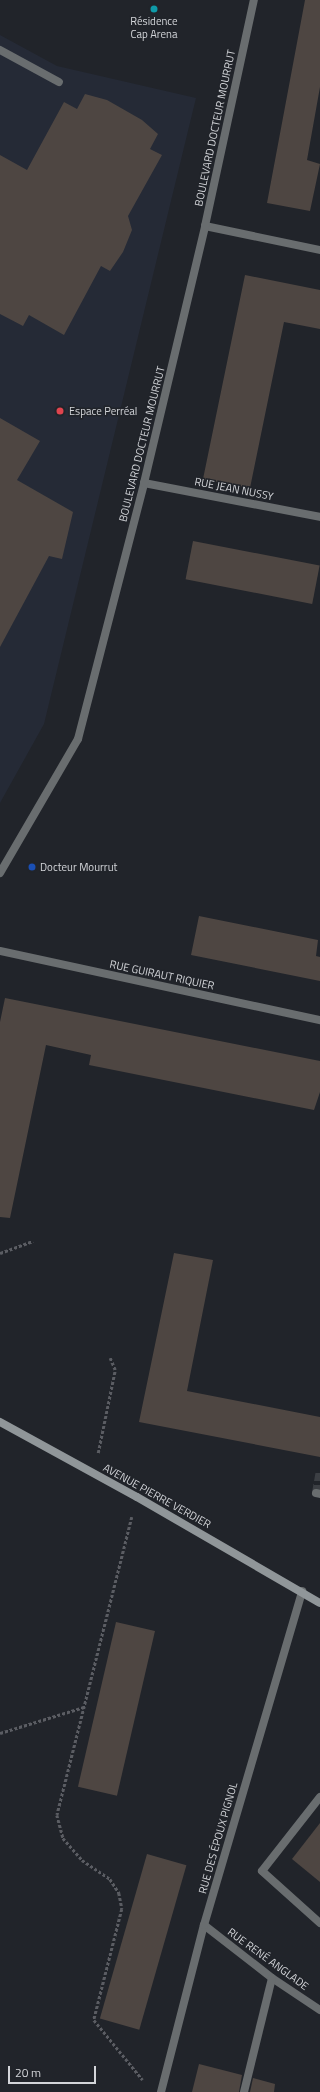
<!DOCTYPE html>
<html>
<head>
<meta charset="utf-8">
<style>
	body { margin:0 }
	#map { position:relative; width:320px; height:2092px; overflow:hidden; background:#21242a; font-family:"Titillium Web",sans-serif }
	div>[style] { position:absolute }
	[style*='--x'] { left:calc(var(--x)*1px); top:calc(var(--y)*1px); width:calc(var(--w)*1px); rotate:calc(var(--a)*1deg) }
	.built>* { inset:0; background:#252a36 }
	.building>* { inset:0; background:#4e4642; transform-origin:0 0 }
	.minor-tunnel>* { height:8px; margin-top:-4px; transform-origin:0; background:repeating-linear-gradient(90deg,#3c3f44 0 8px,transparent 0 12px) }
	.path>* { height:2.5px; margin-top:-1.25px; transform-origin:0; background:repeating-linear-gradient(90deg,#5b5d63 0 3px,transparent 0 5px) }
	.service>* { height:8px; margin:-4px; padding:0 4px; transform-origin:4px; border-radius:4px; background:#696d6f }
	.minor>* { height:8px; margin:-4px; padding:0 4px; transform-origin:4px; border-radius:4px; background:#696d6f }
	.tertiary>* { height:8px; margin:-4px; padding:0 4px; transform-origin:4px; border-radius:4px; background:#696d6f }
	.secondary>* { height:8px; margin:-4px; padding:0 4px; transform-origin:4px; border-radius:4px; background:#909699 }
	.dots>* { width:11px; height:11px; translate:-50% -50%; box-sizing:border-box; border:2px solid #21242a; border-radius:50% }
	span { translate:-50% -50%; white-space:nowrap; text-align:center; line-height:1.15; -webkit-text-stroke:3px #21242a; paint-order:stroke }
	.poi-label { font-size:11px; color:#d3d5d9 }
	.left { translate:0 -50%; text-align:left }
	.street-label { font-size:11px; color:#d3d5d9 }
	.scale { position:absolute; left:8px; top:2066px; width:88px; height:18px; box-sizing:border-box; border:2px solid #d3d5d9; border-top:0; padding-left:5px; font-size:12px; line-height:14px; white-space:nowrap; color:#d3d5d9; -webkit-text-stroke:3px #21242a; paint-order:stroke }
</style>
</head>
<body>
<div id="map">
	<div class="built">
		<div style="clip-path:polygon(0 35px,57px 66px,196px 98px,44px 724px,0 803px)"></div>
	</div>
	<div class="building">
		<div style="clip-path:polygon(305px 0,320px 0,320px 87px,307px 160px,320px 164px,310px 211px,267px 203px)"></div>
		<div style="clip-path:polygon(85px 94px,107px 100px,142px 120px,158px 134px,150px 149px,162px 155px,128px 216px,132px 230px,123px 252px,110px 271px,101px 266px,64px 335px,29px 315px,23px 326px,0 314px,0 155px,27px 170px,64px 102px,77px 109px)"></div>
		<div style="clip-path:polygon(245px 275px,320px 290px,320px 329px,284px 322px,250px 488px,203px 479px)"></div>
		<div style="clip-path:polygon(0 418px,40px 441px,17px 480px,73px 512px,62px 559px,49px 556px,0 647px)"></div>
		<div style="left:193px;top:541px;width:129px;height:39px;rotate:11deg"></div>
		<div style="clip-path:polygon(199px 916px,318px 940px,316px 956px,320px 957px,320px 981px,191px 955px)"></div>
		<div style="clip-path:polygon(5px 998px,320px 1061px,320px 1092px,314px 1110px,89px 1065px,91px 1055px,46px 1045px,10px 1218px,0 1217px,0 1022px)"></div>
		<div style="clip-path:polygon(174px 1253px,213px 1260px,187px 1391px,320px 1417px,320px 1457px,139px 1422px)"></div>
		<div style="left:116px;top:1622px;width:40px;height:169px;rotate:13deg"></div>
		<div style="clip-path:polygon(320px 1823px,320px 1882px,292px 1859px)"></div>
		<div style="left:147px;top:1854px;width:41px;height:171px;rotate:16deg"></div>
		<div style="clip-path:polygon(199px 2064px,242px 2075px,239px 2092px,192px 2092px)"></div>
		<div style="clip-path:polygon(253px 2078px,275px 2084px,274px 2092px,250px 2092px)"></div>
	</div>
	<div class="minor-tunnel">
		<div style="--x:316;--y:1493;--w:23;--a:-80"></div>
	</div>
	<div class="path">
		<div style="--x:0;--y:1253;--w:35;--a:-20"></div>
		<div style="--x:98;--y:1453;--w:85;--a:-78.4"></div>
		<div style="--x:115;--y:1370;--w:13;--a:-113"></div>
		<div style="--x:132;--y:1517;--w:307;--a:104.1"></div>
		<div style="--x:57;--y:1815;--w:24;--a:75"></div>
		<div style="--x:63;--y:1838;--w:29;--a:49"></div>
		<div style="--x:82;--y:1860;--w:34;--a:34"></div>
		<div style="--x:110;--y:1879;--w:17;--a:57"></div>
		<div style="--x:119;--y:1893;--w:16;--a:79"></div>
		<div style="--x:122;--y:1909;--w:114;--a:104.2"></div>
		<div style="--x:94;--y:2020;--w:77;--a:50.8"></div>
		<div style="--x:0;--y:1733;--w:88;--a:-17.2"></div>
	</div>
	<div class="service">
		<div style="--x:0;--y:50;--w:67;--a:28.5"></div>
		<div style="--x:320;--y:1797;--w:94;--a:128.1"></div>
		<div style="--x:262;--y:1871;--w:78;--a:41.9"></div>
	</div>
	<div class="minor">
		<div style="--x:205;--y:226;--w:117;--a:11.8"></div>
		<div style="--x:144;--y:483;--w:179;--a:10.9"></div>
		<div style="--x:0;--y:951;--w:327;--a:12.2"></div>
		<div style="--x:316;--y:1493;--w:4;--a:14"></div>
		<div style="--x:204;--y:1925;--w:86;--a:37.9"></div>
		<div style="--x:272;--y:1978;--w:58;--a:33.7"></div>
		<div style="--x:161;--y:2092;--w:172;--a:-75.6"></div>
		<div style="--x:204;--y:1925;--w:348;--a:-73.6"></div>
		<div style="--x:244;--y:2092;--w:117;--a:-76.2"></div>
	</div>
	<div class="tertiary">
		<div style="--x:0;--y:873;--w:155;--a:-59.8"></div>
		<div style="--x:78;--y:739;--w:264;--a:-75.5"></div>
		<div style="--x:144;--y:483;--w:264;--a:-76.6"></div>
		<div style="--x:205;--y:226;--w:231;--a:-77.8"></div>
	</div>
	<div class="secondary">
		<div style="--x:0;--y:1422;--w:156;--a:28.7"></div>
		<div style="--x:137;--y:1497;--w:211;--a:30.1"></div>
	</div>
	<div class="dots">
		<div style="left:154px;top:9px;background:#0f9aa8"></div>
		<div style="left:60px;top:411px;background:#e0444e"></div>
		<div style="left:32px;top:867px;background:#1a4fb4"></div>
	</div>
	<div class="poi-label">
		<span style="left:154px;top:28px">Résidence<br>Cap Arena</span>
		<span class="left" style="left:69px;top:411px">Espace Perréal</span>
		<span class="left" style="left:40px;top:867px">Docteur Mourrut</span>
	</div>
	<div class="street-label">
		<span style="left:215px;top:128px;rotate:-78deg">BOULEVARD DOCTEUR MOURRUT</span>
		<span style="left:142px;top:444px;rotate:-76deg">BOULEVARD DOCTEUR MOURRUT</span>
		<span style="left:234px;top:489px;rotate:11deg">RUE JEAN NUSSY</span>
		<span style="left:162px;top:975px;rotate:12deg">RUE GUIRAUT RIQUIER</span>
		<span style="left:157px;top:1496px;rotate:29deg">AVENUE PIERRE VERDIER</span>
		<span style="left:218px;top:1838px;rotate:-74deg">RUE DES ÉPOUX PIGNOL</span>
		<span style="left:268px;top:1959px;rotate:36deg">RUE RENÉ ANGLADE</span>
	</div>
	<div class="scale">20 m</div>
</div>
</body>
</html>
